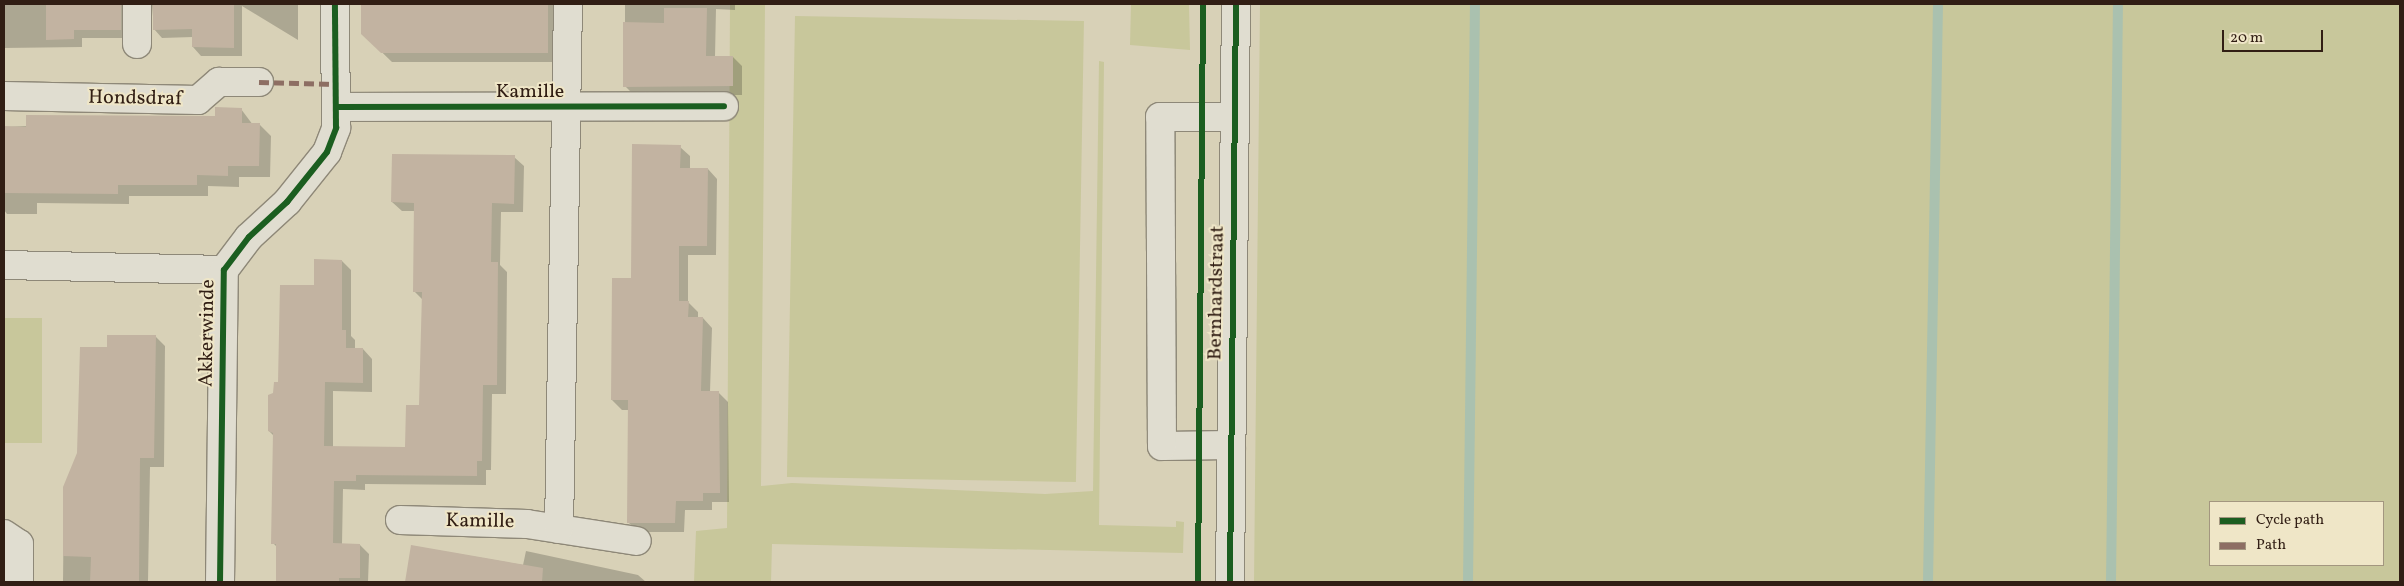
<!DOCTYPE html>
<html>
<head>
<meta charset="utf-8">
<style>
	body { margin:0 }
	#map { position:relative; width:2404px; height:586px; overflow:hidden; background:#d8d1b7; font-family:Vollkorn,serif }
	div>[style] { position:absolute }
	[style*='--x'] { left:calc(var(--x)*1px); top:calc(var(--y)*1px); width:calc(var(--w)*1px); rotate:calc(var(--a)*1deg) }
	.green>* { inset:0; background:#c8c79b; transform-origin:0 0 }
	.shadow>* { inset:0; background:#0003 }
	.stream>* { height:10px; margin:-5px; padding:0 5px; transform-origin:5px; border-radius:5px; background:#aac1af }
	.building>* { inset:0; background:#c2b3a1 }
	.roads { filter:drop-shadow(1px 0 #8e8878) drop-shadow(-1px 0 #8e8878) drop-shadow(0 1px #8e8878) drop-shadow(0 -1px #8e8878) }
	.minor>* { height:28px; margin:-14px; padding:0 14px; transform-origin:14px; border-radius:14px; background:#e0ddd0 }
	.quiet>* { height:5px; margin-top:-2.5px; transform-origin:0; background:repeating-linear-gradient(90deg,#8d6e63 0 10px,transparent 0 15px) }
	.cycleway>* { height:6px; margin:-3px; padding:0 3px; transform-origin:3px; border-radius:3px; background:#1b5e20 }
	span { translate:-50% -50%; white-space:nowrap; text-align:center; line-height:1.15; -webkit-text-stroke:4px #efe6c7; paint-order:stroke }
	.street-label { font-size:20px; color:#311e14 }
	.frame { position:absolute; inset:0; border:5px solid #311e14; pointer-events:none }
	.legend { position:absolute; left:2209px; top:501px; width:175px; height:65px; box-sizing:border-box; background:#efe6c7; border:1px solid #a3967f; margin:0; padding:6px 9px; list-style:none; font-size:15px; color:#311e14 }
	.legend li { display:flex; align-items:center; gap:10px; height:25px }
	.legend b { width:25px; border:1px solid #a3967f }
	.scale { position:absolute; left:2222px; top:30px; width:101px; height:22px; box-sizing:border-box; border:2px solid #311e14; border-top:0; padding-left:6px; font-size:15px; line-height:18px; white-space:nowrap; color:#311e14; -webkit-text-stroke:4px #efe6c7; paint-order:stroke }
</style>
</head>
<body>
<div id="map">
	<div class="green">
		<div style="clip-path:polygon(730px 4px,765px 4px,761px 486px,792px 483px,1045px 494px,1093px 491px,1099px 61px,1104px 62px,1099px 525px,1176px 527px,1176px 521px,1184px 522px,1183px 553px,772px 544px,771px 582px,694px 582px,696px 531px,727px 528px)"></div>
		<div style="clip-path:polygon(1131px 4px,1189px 4px,1190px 50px,1130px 45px)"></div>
		<div style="clip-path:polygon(evenodd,1260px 4px,2400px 4px,2400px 582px,1254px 582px,1260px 4px,2383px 502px,2383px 565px,2210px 565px,2210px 502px,2383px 502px)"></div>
		<div style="left:795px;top:16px;width:289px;height:461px;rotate:1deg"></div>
		<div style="left:4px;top:318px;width:38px;height:125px"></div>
	</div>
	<div class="shadow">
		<div style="clip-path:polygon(4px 4px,134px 4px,129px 38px,82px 38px,82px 47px,4px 48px)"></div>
		<div style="clip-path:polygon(152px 4px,298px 4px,298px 40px,242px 6px,242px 56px,201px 56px,193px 47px,193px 37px,162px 38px,154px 29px)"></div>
		<div style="clip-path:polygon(363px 4px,405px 4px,424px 23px,425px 4px,556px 4px,557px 62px,392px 62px,362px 33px)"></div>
		<div style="clip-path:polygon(625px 4px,735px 4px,735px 10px,716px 9px,715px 57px,733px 57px,742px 66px,742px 95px,634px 95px,625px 86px)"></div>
		<div style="clip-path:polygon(241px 109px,253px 125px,260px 125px,271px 136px,270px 177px,239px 177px,239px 187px,208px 186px,208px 196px,129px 196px,129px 204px,37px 203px,37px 214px,7px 214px,4px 210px,4px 127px,216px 118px)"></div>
		<div style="clip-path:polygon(680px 147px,690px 156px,690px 169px,708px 169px,717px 179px,716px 255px,688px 255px,688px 302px,698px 312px,698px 318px,703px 318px,712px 328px,710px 392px,718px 392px,728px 402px,729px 502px,712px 502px,712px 510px,685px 510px,684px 532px,638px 532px,628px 522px,629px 410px,622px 410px,612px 400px,632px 279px)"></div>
		<div style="clip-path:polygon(514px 157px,524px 166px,523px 212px,501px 212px,500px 265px,507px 272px,506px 394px,492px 394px,491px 470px,486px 470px,486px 485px,365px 484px,365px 490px,343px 489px,342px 545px,360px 545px,369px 554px,368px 582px,277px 582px,278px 548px,273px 543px,274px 436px,269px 431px,274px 394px,315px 286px,342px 261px,351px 270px,351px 336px,355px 340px,355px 349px,363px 349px,372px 359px,372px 392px,333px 391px,333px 447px,406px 449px,420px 406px,423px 300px,414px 291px,415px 211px,402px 211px,392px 202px)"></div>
		<div style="clip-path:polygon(156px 337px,165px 346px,164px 467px,150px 467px,148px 582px,63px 582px,64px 488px,78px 453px,109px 348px)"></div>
		<div style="clip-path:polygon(412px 546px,523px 565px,526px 551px,638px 575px,646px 582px,406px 582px)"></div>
		<div style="clip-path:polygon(4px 561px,9px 566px,9px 582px,4px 582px)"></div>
	</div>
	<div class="stream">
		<div style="--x:1468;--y:582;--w:578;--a:-89.31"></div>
		<div style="--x:1928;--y:582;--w:578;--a:-89.01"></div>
		<div style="--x:2111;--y:582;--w:578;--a:-89.31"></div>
	</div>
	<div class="building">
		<div style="clip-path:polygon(46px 4px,121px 4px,121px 30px,74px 30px,74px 39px,46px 40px)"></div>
		<div style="clip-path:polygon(153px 4px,234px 4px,234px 48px,192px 47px,192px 29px,153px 30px)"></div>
		<div style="clip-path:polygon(361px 4px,548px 4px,548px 53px,381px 53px,361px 34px)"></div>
		<div style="clip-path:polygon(664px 8px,707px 8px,706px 56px,733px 56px,733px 86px,623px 87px,623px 22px,664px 23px)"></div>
		<div style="clip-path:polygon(215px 107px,242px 108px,242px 123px,260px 123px,259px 166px,228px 166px,228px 176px,197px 175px,197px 185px,118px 185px,118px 194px,4px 193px,4px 126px,26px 127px,26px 115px,215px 116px)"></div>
		<div style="clip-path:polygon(632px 144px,681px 145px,680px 168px,708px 168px,707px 246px,679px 246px,679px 301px,689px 301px,688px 317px,703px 317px,701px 391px,719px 391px,720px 493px,703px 493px,703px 501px,676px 501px,675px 523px,627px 523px,628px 400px,611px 400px,612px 278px,631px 278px)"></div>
		<div style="clip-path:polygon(392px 154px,515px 155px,514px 204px,492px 203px,491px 262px,498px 262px,497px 385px,483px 385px,482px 461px,477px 461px,477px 476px,356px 475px,356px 481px,334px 481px,333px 543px,360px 544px,360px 578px,339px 578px,339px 582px,276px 582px,276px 544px,271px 544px,273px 433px,268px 431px,268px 395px,273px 393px,274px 382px,278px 382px,280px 285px,314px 285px,314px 259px,342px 260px,342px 330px,346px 330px,346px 348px,363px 348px,363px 383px,325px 382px,324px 446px,405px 447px,406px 405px,419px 405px,422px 292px,413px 292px,414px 203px,391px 202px)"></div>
		<div style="clip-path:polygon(107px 335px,156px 335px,154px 458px,140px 458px,139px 582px,90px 582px,91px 557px,63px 556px,63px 487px,77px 453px,80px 347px,107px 347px)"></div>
		<div style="clip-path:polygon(411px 545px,543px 568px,542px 582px,405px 582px)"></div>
	</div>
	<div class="roads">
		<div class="minor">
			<div style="--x:137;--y:4;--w:40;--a:90"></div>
			<div style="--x:4;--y:96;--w:194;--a:1.2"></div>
			<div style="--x:198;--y:100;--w:28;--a:-41"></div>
			<div style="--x:219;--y:82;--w:40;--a:0"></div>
			<div style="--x:336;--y:107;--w:388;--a:-0.1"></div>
			<div style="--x:4;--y:265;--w:220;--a:1.3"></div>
			<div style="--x:1231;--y:445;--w:69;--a:179.2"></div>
			<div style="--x:1162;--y:446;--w:329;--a:-90.3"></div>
			<div style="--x:1160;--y:117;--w:75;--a:0"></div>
			<div style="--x:400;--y:520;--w:127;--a:1.8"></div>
			<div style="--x:527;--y:524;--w:111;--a:8.8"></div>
			<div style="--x:559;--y:529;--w:525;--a:-89.02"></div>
			<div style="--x:4;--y:534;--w:18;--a:34"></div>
			<div style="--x:19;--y:544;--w:38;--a:90"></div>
			<div style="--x:220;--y:582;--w:312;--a:-89.3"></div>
			<div style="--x:224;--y:270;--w:41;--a:-52.9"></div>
			<div style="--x:249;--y:237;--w:52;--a:-42.6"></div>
			<div style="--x:287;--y:202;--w:64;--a:-51.3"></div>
			<div style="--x:327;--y:152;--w:26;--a:-69"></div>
			<div style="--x:336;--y:128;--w:124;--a:-90.5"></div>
			<div style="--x:1230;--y:582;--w:578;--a:-89.41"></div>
		</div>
	</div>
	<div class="quiet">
		<div style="--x:259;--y:82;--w:76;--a:1.5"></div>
	</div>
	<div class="cycleway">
		<div style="--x:336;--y:107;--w:388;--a:-0.1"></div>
		<div style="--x:220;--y:582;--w:312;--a:-89.3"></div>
		<div style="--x:224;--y:270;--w:41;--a:-52.9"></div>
		<div style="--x:249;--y:237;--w:52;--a:-42.6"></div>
		<div style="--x:287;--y:202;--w:64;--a:-51.3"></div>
		<div style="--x:327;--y:152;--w:26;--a:-69"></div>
		<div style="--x:336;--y:128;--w:124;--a:-90.5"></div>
		<div style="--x:1198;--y:582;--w:578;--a:-89.5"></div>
		<div style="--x:1230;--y:582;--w:578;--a:-89.41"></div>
	</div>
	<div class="street-label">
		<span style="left:530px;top:92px">Kamille</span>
		<span style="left:135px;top:99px;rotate:1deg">Hondsdraf</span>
		<span style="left:1217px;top:293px;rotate:-89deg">Bernhardstraat</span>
		<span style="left:208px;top:333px;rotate:-89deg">Akkerwinde</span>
		<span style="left:480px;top:522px;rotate:1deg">Kamille</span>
	</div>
	<div class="frame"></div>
	<ul class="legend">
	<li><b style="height:6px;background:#1b5e20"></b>Cycle path</li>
	<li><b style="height:6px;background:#8d6e63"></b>Path</li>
	</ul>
	<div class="scale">20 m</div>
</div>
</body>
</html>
